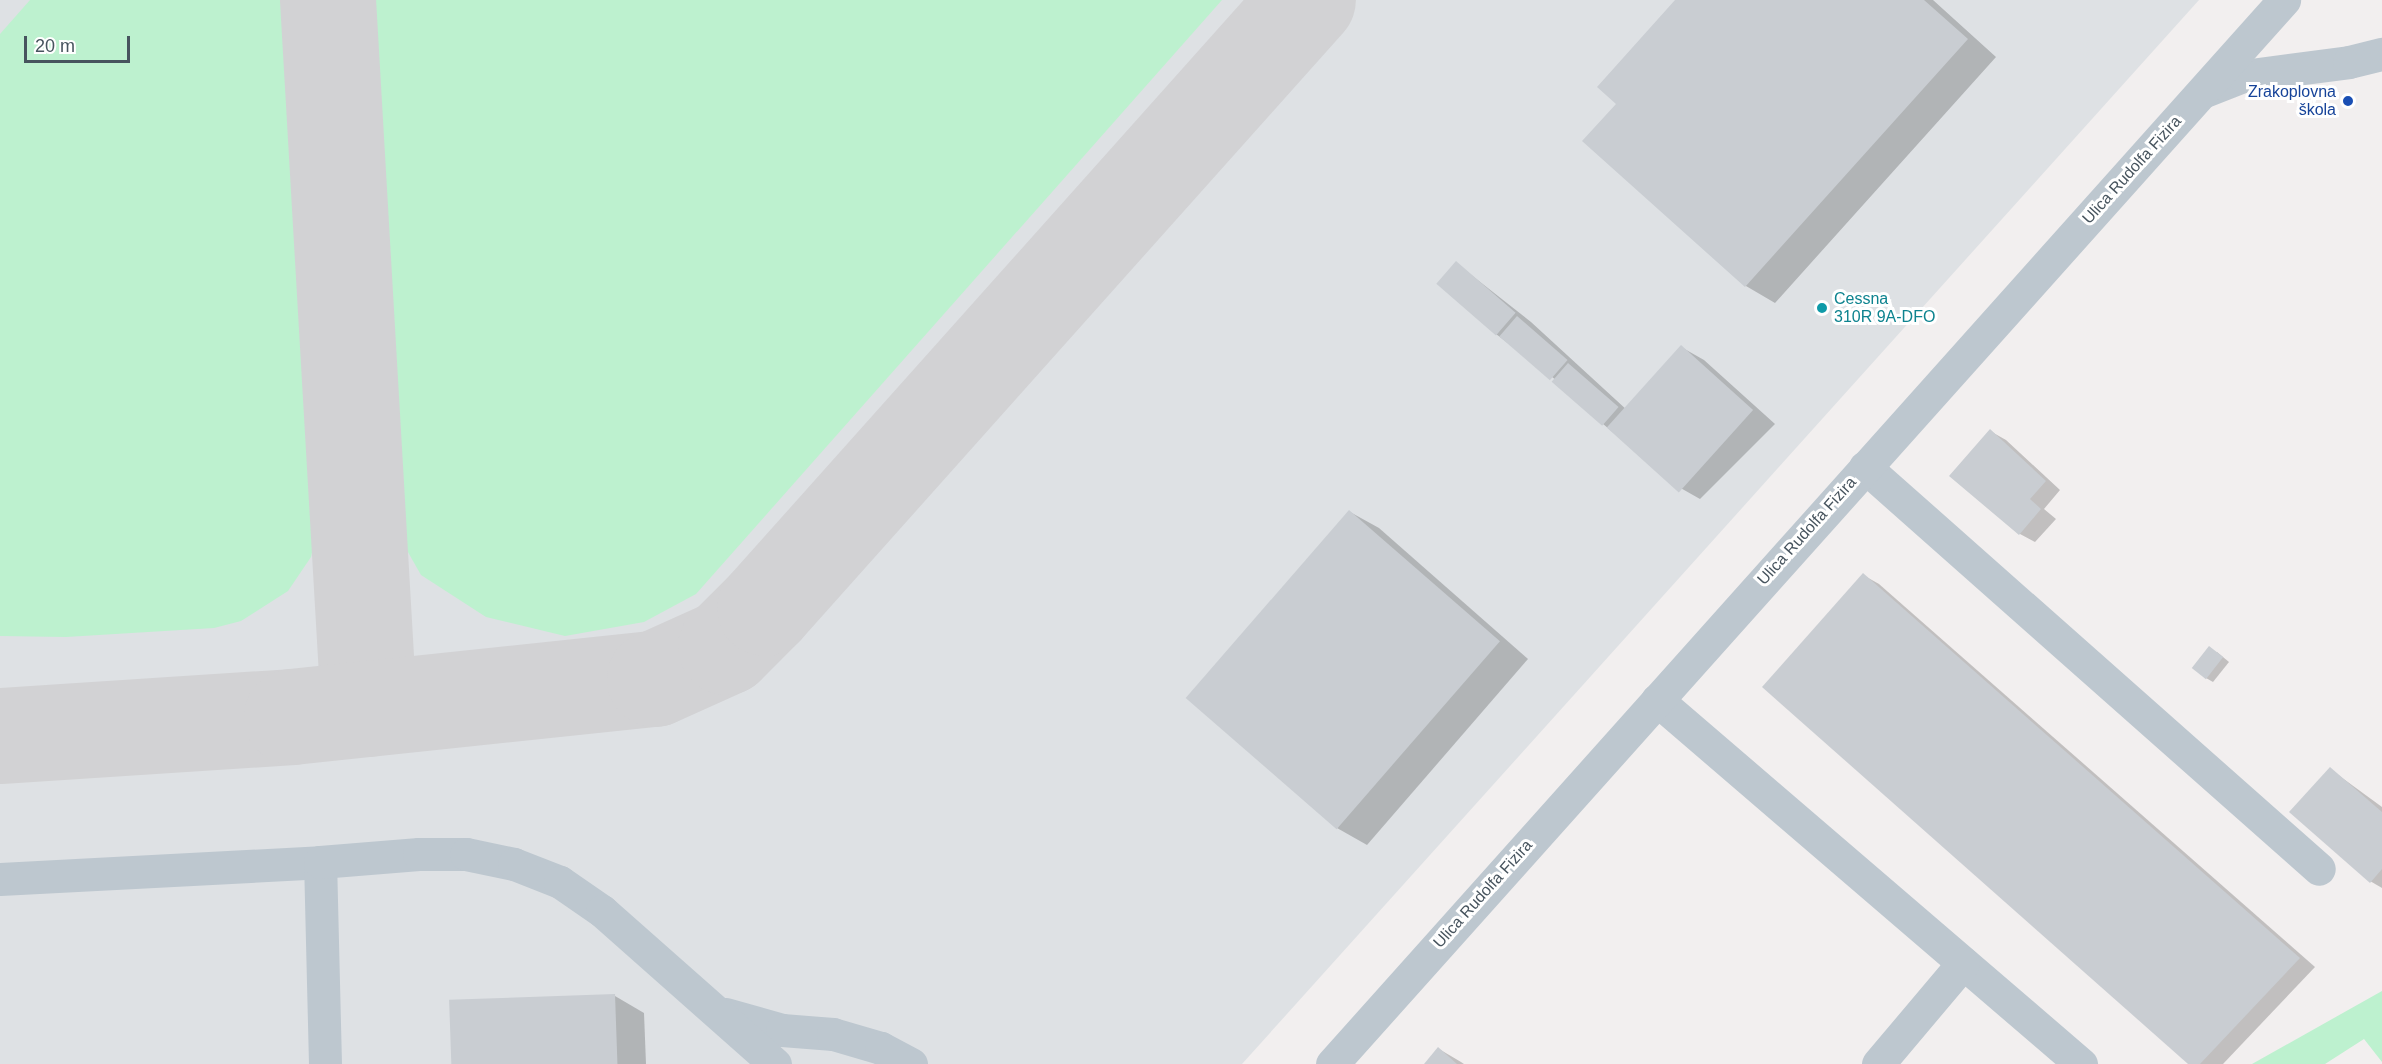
<!DOCTYPE html>
<html>
<head>
<meta charset="utf-8">
<style>
	body { margin:0 }
	#map { position:relative; width:2382px; height:1064px; overflow:hidden; background:#f2efef; font-family:Helvetica,sans-serif }
	div>[style] { position:absolute }
	[style*='--x'] { left:calc(var(--x)*1px); top:calc(var(--y)*1px); width:calc(var(--w)*1px); rotate:calc(var(--a)*1deg) }
	.airport>* { inset:0; background:#dee1e4 }
	.green>* { inset:0; background:#bdf1cf }
	.shadow>* { inset:0; background:#0003 }
	.taxiway>* { height:96px; margin:-48px; padding:0 48px; transform-origin:48px; border-radius:48px; background:#d2d2d4 }
	.building>* { inset:0; background:#c9cdd2; transform-origin:0 0 }
	.minor>* { height:33px; margin:-16.5px; padding:0 16.5px; transform-origin:16.5px; border-radius:16.5px; background:#bdc7cf }
	.dots>* { width:16px; height:16px; translate:-50% -50%; box-sizing:border-box; border:3px solid #fff; border-radius:50% }
	span { translate:-50% -50%; white-space:nowrap; text-align:center; line-height:1.15; -webkit-text-stroke:6px #fff; paint-order:stroke }
	.transit-label { font-size:16px; color:#164399 }
	.right { translate:-100% -50%; text-align:right }
	.street-label { font-size:16px; color:#47545e }
	.culture-label { font-size:16px; color:#0d838f }
	.left { translate:0 -50%; text-align:left }
	.scale { position:absolute; left:24px; top:36px; width:106px; height:27px; box-sizing:border-box; border:3px solid #47545e; border-top:0; padding-left:8px; font-size:18px; line-height:21px; white-space:nowrap; color:#47545e; -webkit-text-stroke:4px #fff; paint-order:stroke }
</style>
</head>
<body>
<div id="map">
	<div class="airport">
		<div style="clip-path:polygon(0 0,2199px 0,1242px 1064px,0 1064px)"></div>
	</div>
	<div class="green">
		<div style="clip-path:polygon(30px 0,290px 0,321px 481px,319px 521px,311px 557px,288px 591px,241px 621px,214px 628px,66px 637px,0 636px,0 34px)"></div>
		<div style="clip-path:polygon(357px 0,1222px 0,696px 594px,644px 622px,565px 636px,486px 617px,421px 575px,384px 510px)"></div>
		<div style="clip-path:polygon(2382px 991px,2382px 1062px,2364px 1039px,2325px 1064px,2252px 1064px)"></div>
	</div>
	<div class="shadow">
		<div style="clip-path:polygon(1677px 0,1933px 0,1996px 57px,1775px 303px,1746px 286px,1584px 141px,1618px 104px)"></div>
		<div style="clip-path:polygon(1456px 263px,1531px 322px,1628px 411px,1681px 347px,1704px 360px,1775px 424px,1700px 499px,1677px 486px,1553px 382px,1556px 380px,1496px 334px)"></div>
		<div style="clip-path:polygon(1990px 431px,2006px 440px,2060px 490px,2044px 509px,2056px 519px,2035px 542px,2020px 534px)"></div>
		<div style="clip-path:polygon(1350px 512px,1379px 528px,1528px 659px,1367px 845px,1337px 828px)"></div>
		<div style="clip-path:polygon(1863px 575px,1879px 584px,2315px 967px,2223px 1064px,2190px 1064px)"></div>
		<div style="clip-path:polygon(2217px 652px,2229px 662px,2213px 682px,2206px 678px)"></div>
		<div style="clip-path:polygon(2330px 769px,2382px 807px,2382px 888px,2370px 881px)"></div>
		<div style="clip-path:polygon(615px 996px,644px 1013px,646px 1064px,454px 1064px)"></div>
		<div style="clip-path:polygon(1439px 1049px,1461px 1062px,1464px 1064px,1426px 1064px)"></div>
	</div>
	<div class="taxiway">
		<div style="--x:328;--y:0;--w:710;--a:86.69"></div>
		<div style="--x:0;--y:736;--w:293;--a:-3.7"></div>
		<div style="--x:292;--y:717;--w:365;--a:-6"></div>
		<div style="--x:655;--y:679;--w:78;--a:-24.3"></div>
		<div style="--x:726;--y:647;--w:55;--a:-45"></div>
		<div style="--x:765;--y:608;--w:815;--a:-48.23"></div>
	</div>
	<div class="building">
		<div style="clip-path:polygon(1675px 0,1924px 0,1968px 39px,1745px 287px,1582px 141px,1616px 104px,1597px 87px)"></div>
		<div style="left:1456px;top:261px;width:79px;height:30px;rotate:41deg"></div>
		<div style="left:1517px;top:316px;width:67px;height:27px;rotate:41deg"></div>
		<div style="left:1681px;top:345px;width:97px;height:111px;rotate:42deg"></div>
		<div style="left:1568px;top:363px;width:67px;height:25px;rotate:41deg"></div>
		<div style="clip-path:polygon(1990px 429px,2046px 481px,2030px 499px,2041px 509px,2019px 535px,1949px 476px)"></div>
		<div style="left:1349px;top:510px;width:200px;height:249px;rotate:41deg"></div>
		<div style="clip-path:polygon(1863px 573px,2300px 958px,2200px 1064px,2188px 1064px,1762px 687px)"></div>
		<div style="left:2209px;top:646px;width:18px;height:28px;rotate:38deg"></div>
		<div style="clip-path:polygon(2330px 767px,2382px 812px,2382px 869px,2370px 883px,2289px 812px)"></div>
		<div style="left:615px;top:994px;width:70px;height:166px;rotate:88deg"></div>
		<div style="clip-path:polygon(1438px 1047px,1457px 1064px,1424px 1064px)"></div>
	</div>
	<div class="minor">
		<div style="--x:2205;--y:91;--w:41;--a:-21.5"></div>
		<div style="--x:2243;--y:76;--w:107;--a:-7.5"></div>
		<div style="--x:2349;--y:62;--w:34;--a:-14"></div>
		<div style="--x:1865;--y:467;--w:606;--a:41.52"></div>
		<div style="--x:1657;--y:700;--w:559;--a:40.65"></div>
		<div style="--x:0;--y:879;--w:320;--a:-3"></div>
		<div style="--x:726;--y:1014;--w:58;--a:15.9"></div>
		<div style="--x:782;--y:1030;--w:51;--a:4.5"></div>
		<div style="--x:833;--y:1034;--w:50;--a:16.3"></div>
		<div style="--x:881;--y:1048;--w:34;--a:28"></div>
		<div style="--x:325;--y:1064;--w:202;--a:-91.4"></div>
		<div style="--x:320;--y:862;--w:99;--a:-4.6"></div>
		<div style="--x:419;--y:854;--w:47;--a:0"></div>
		<div style="--x:466;--y:854;--w:49;--a:11.8"></div>
		<div style="--x:514;--y:864;--w:49;--a:21.4"></div>
		<div style="--x:560;--y:882;--w:51;--a:34.6"></div>
		<div style="--x:602;--y:911;--w:231;--a:41.5"></div>
		<div style="--x:1332;--y:1064;--w:1428;--a:-48.18"></div>
		<div style="--x:1878;--y:1064;--w:132;--a:-49.9"></div>
	</div>
	<div class="dots">
		<div style="left:2348px;top:101px;background:#1a4fb4"></div>
		<div style="left:1822px;top:308px;background:#0f9aa8"></div>
	</div>
	<div class="transit-label">
		<span class="right" style="left:2336px;top:101px">Zrakoplovna<br>škola</span>
	</div>
	<div class="street-label">
		<span style="left:2132px;top:170px;rotate:-48deg">Ulica Rudolfa Fizira</span>
		<span style="left:1807px;top:531px;rotate:-48deg">Ulica Rudolfa Fizira</span>
		<span style="left:1483px;top:894px;rotate:-48deg">Ulica Rudolfa Fizira</span>
	</div>
	<div class="culture-label">
		<span class="left" style="left:1834px;top:308px">Cessna<br>310R 9A-DFO</span>
	</div>
	<div class="scale">20 m</div>
</div>
</body>
</html>
